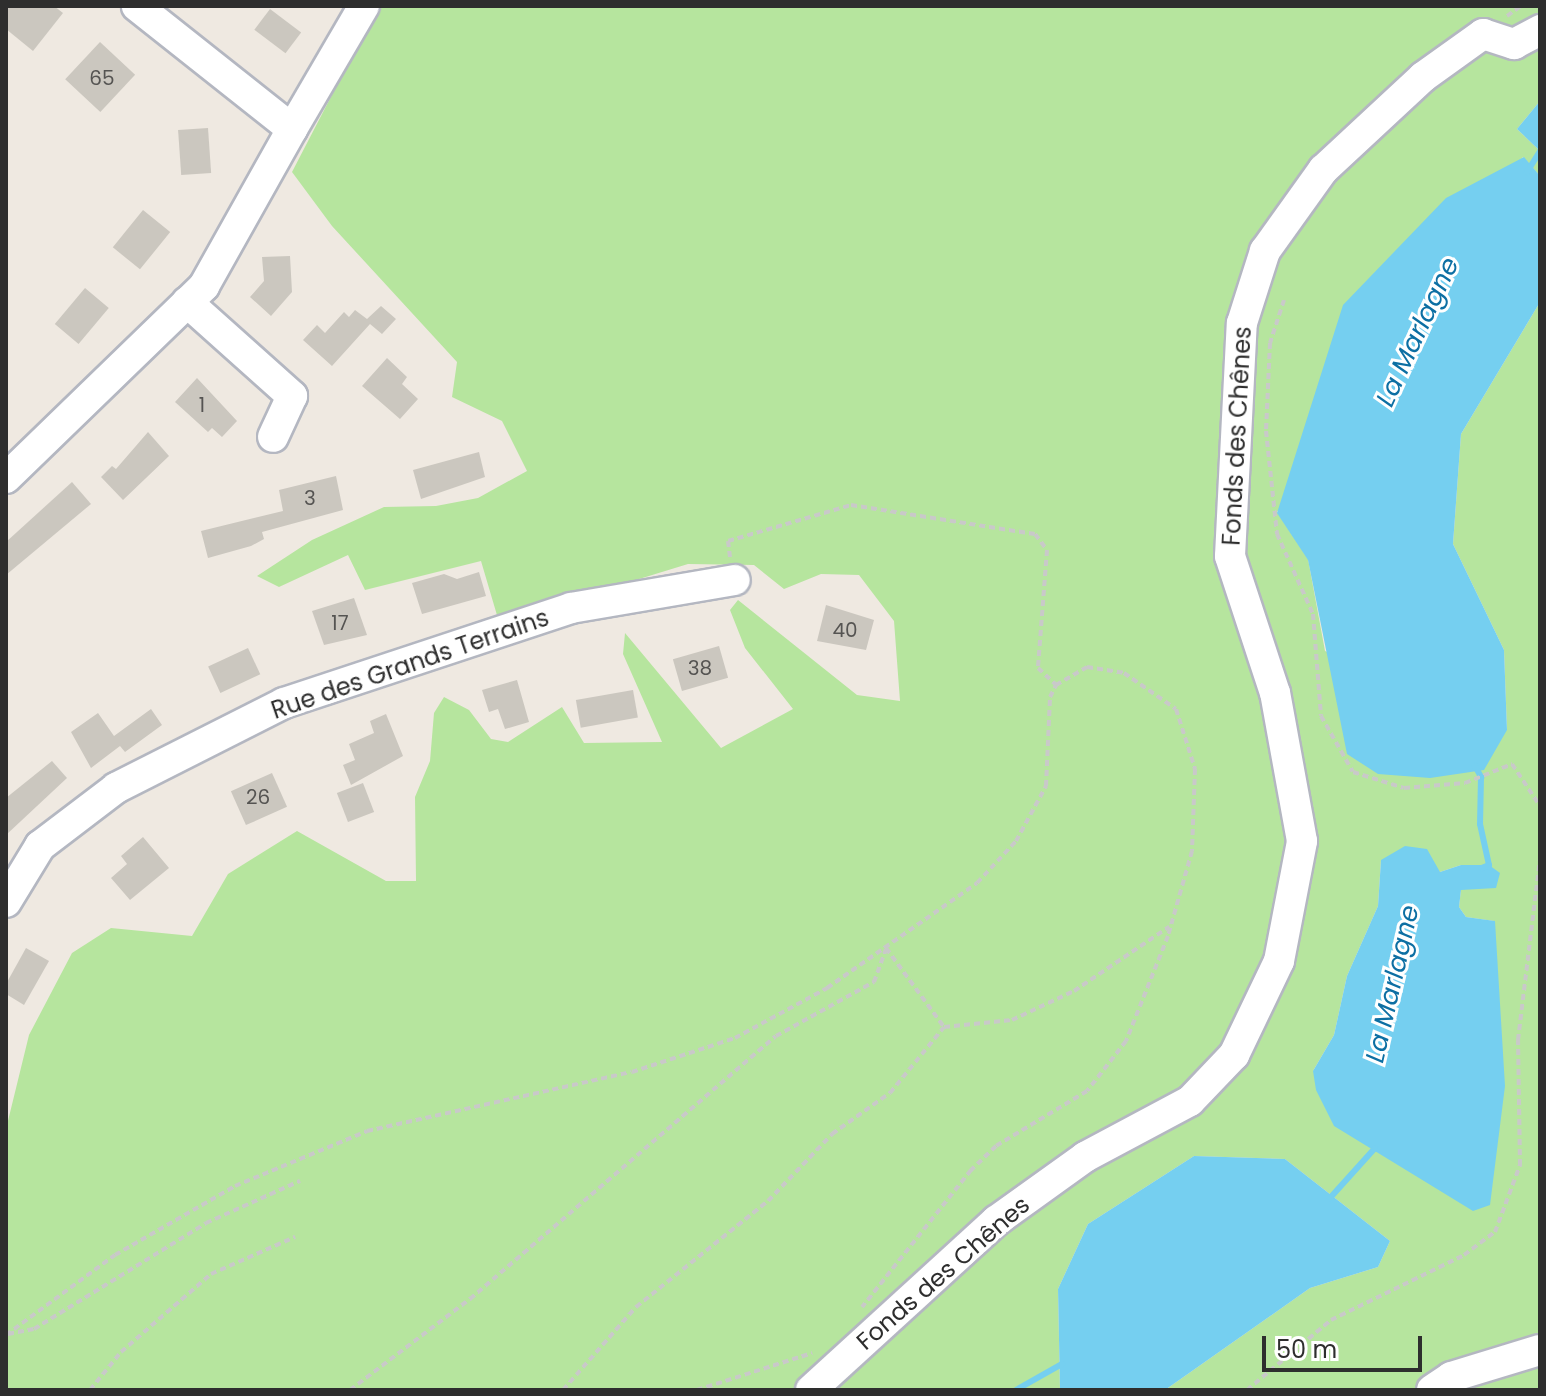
<!DOCTYPE html>
<html>
<head>
<meta charset="utf-8">
<style>
	body { margin:0 }
	#map { position:relative; width:1546px; height:1396px; overflow:hidden; background:#efe9e1; font-family:Poppins,sans-serif }
	div>[style] { position:absolute }
	[style*='--x'] { left:calc(var(--x)*1px); top:calc(var(--y)*1px); width:calc(var(--w)*1px); rotate:calc(var(--a)*1deg) }
	.green>* { inset:0; background:#b6e59e }
	.water>* { inset:0; background:#75cff0 }
	.stream>* { height:6px; margin:-3px; padding:0 3px; transform-origin:3px; border-radius:3px; background:#75cff0 }
	.building>* { inset:0; background:#cbc7bf; transform-origin:0 0 }
	.path>* { height:4px; margin-top:-2px; transform-origin:0; background:repeating-linear-gradient(90deg,#c9c9c9 0 6px,transparent 0 10px) }
	.roads { filter:drop-shadow(2px 0 #b4b7c1) drop-shadow(-2px 0 #b4b7c1) drop-shadow(0 2px #b4b7c1) drop-shadow(0 -2px #b4b7c1) }
	.minor>* { height:30px; margin:-15px; padding:0 15px; transform-origin:15px; border-radius:15px; background:#fff }
	span { translate:-50% -50%; white-space:nowrap; text-align:center; line-height:1.15; -webkit-text-stroke:6px #fff; paint-order:stroke }
	.number-label { font-size:20px; color:#555452 }
	.number-label span { -webkit-text-stroke-width:0 }
	.street-label { font-size:24px; color:#2e2e2e }
	.water-label { font-size:26px; color:#0d6fa3; font-style:italic }
	.frame { position:absolute; inset:0; border:8px solid #2e2e2e; pointer-events:none }
	.scale { position:absolute; left:1262px; top:1336px; width:160px; height:36px; box-sizing:border-box; border:4px solid #2e2e2e; border-top:0; padding-left:10px; font-size:24px; line-height:28px; white-space:nowrap; color:#2e2e2e; -webkit-text-stroke:6px #fff; paint-order:stroke }
</style>
</head>
<body>
<div id="map">
	<div class="green">
		<div style="clip-path:polygon(evenodd,378px 6px,1540px 6px,1540px 101px,1517px 129px,1540px 151px,1540px 176px,1523px 157px,1277px 512px,1308px 559px,1325px 651px,1507px 730px,1504px 650px,1453px 544px,1461px 434px,1540px 302px,1540px 1390px,1165px 1390px,1310px 1288px,1378px 1267px,1390px 1241px,1285px 1159px,1194px 1156px,1088px 1224px,1058px 1289px,1060px 1390px,6px 1390px,6px 1129px,29px 1035px,72px 953px,111px 928px,192px 936px,228px 874px,297px 831px,386px 881px,416px 881px,415px 797px,430px 761px,434px 713px,444px 697px,469px 710px,491px 739px,508px 742px,562px 707px,584px 743px,662px 742px,623px 654px,625px 633px,721px 748px,793px 709px,745px 648px,730px 610px,738px 600px,857px 695px,900px 701px,894px 621px,859px 575px,821px 574px,784px 589px,754px 565px,688px 564px,499px 622px,481px 561px,365px 590px,348px 555px,279px 587px,257px 576px,312px 540px,384px 507px,436px 506px,478px 498px,527px 471px,502px 421px,452px 397px,457px 362px,332px 226px,292px 172px,378px 6px,1381px 860px,1440px 872px,1461px 865px,1488px 865px,1499px 873px,1461px 889px,1459px 907px,1466px 917px,1494px 921px,1313px 1071px,1334px 1035px,1347px 976px,1378px 906px,1381px 860px)"></div>
	</div>
	<div class="water">
		<div style="clip-path:polygon(1540px 101px,1540px 151px,1517px 129px)"></div>
		<div style="clip-path:polygon(1524px 157px,1540px 176px,1540px 302px,1461px 434px,1453px 544px,1504px 650px,1507px 730px,1484px 770px,1430px 778px,1378px 774px,1347px 754px,1308px 560px,1277px 513px,1343px 305px,1446px 198px)"></div>
		<div style="clip-path:polygon(1405px 846px,1427px 849px,1440px 872px,1461px 865px,1489px 865px,1500px 873px,1496px 888px,1461px 890px,1459px 907px,1466px 917px,1495px 921px,1505px 1086px,1490px 1205px,1473px 1211px,1334px 1126px,1316px 1090px,1313px 1071px,1334px 1035px,1347px 976px,1378px 906px,1381px 860px)"></div>
		<div style="clip-path:polygon(1194px 1156px,1285px 1159px,1390px 1241px,1378px 1267px,1310px 1288px,1165px 1390px,1060px 1390px,1058px 1289px,1088px 1224px)"></div>
	</div>
	<div class="stream">
		<div style="--x:1527;--y:172;--w:25;--a:-58"></div>
		<div style="--x:1475;--y:766;--w:13;--a:61"></div>
		<div style="--x:1481;--y:777;--w:47;--a:91.2"></div>
		<div style="--x:1480;--y:824;--w:42;--a:77.6"></div>
		<div style="--x:1489;--y:865;--w:8;--a:157"></div>
		<div style="--x:1330;--y:1198;--w:67;--a:-48"></div>
		<div style="--x:1016;--y:1390;--w:53;--a:-29.5"></div>
	</div>
	<div class="building">
		<div style="clip-path:polygon(6px 6px,54px 6px,63px 13px,33px 51px,6px 29px)"></div>
		<div style="left:270px;top:9px;width:39px;height:26px;rotate:37deg"></div>
		<div style="left:100px;top:42px;width:48px;height:51px;rotate:43deg"></div>
		<div style="left:208px;top:128px;width:45px;height:30px;rotate:86deg"></div>
		<div style="left:143px;top:210px;width:35px;height:48px;rotate:39deg"></div>
		<div style="clip-path:polygon(290px 256px,292px 292px,271px 316px,250px 297px,264px 281px,262px 257px)"></div>
		<div style="left:85px;top:288px;width:31px;height:47px;rotate:40deg"></div>
		<div style="clip-path:polygon(381px 306px,396px 319px,382px 334px,370px 324px,332px 366px,303px 340px,317px 325px,325px 333px,344px 312px,349px 317px,355px 310px,367px 319px)"></div>
		<div style="clip-path:polygon(387px 358px,407px 377px,402px 384px,418px 399px,400px 419px,362px 386px)"></div>
		<div style="clip-path:polygon(197px 378px,237px 421px,222px 437px,212px 428px,208px 432px,175px 402px)"></div>
		<div style="clip-path:polygon(148px 432px,169px 456px,123px 500px,101px 477px,112px 466px,116px 469px)"></div>
		<div style="clip-path:polygon(479px 452px,485px 477px,421px 499px,413px 470px)"></div>
		<div style="clip-path:polygon(336px 476px,343px 510px,262px 532px,264px 539px,251px 546px,208px 558px,201px 531px,283px 511px,279px 490px)"></div>
		<div style="clip-path:polygon(72px 482px,91px 504px,6px 575px,6px 542px)"></div>
		<div style="clip-path:polygon(479px 572px,486px 596px,422px 614px,412px 583px,444px 574px,457px 579px)"></div>
		<div style="clip-path:polygon(354px 598px,367px 635px,324px 645px,312px 611px)"></div>
		<div style="clip-path:polygon(826px 605px,874px 620px,866px 650px,817px 641px)"></div>
		<div style="left:719px;top:646px;width:33px;height:48px;rotate:74deg"></div>
		<div style="left:248px;top:648px;width:29px;height:44px;rotate:65deg"></div>
		<div style="clip-path:polygon(517px 680px,529px 722px,505px 729px,498px 709px,489px 712px,482px 690px)"></div>
		<div style="left:633px;top:690px;width:28px;height:58px;rotate:80deg"></div>
		<div style="clip-path:polygon(151px 709px,162px 725px,125px 752px,120px 746px,91px 768px,71px 732px,98px 713px,114px 736px)"></div>
		<div style="clip-path:polygon(386px 714px,403px 756px,351px 785px,343px 765px,355px 760px,349px 744px,374px 733px,370px 721px)"></div>
		<div style="clip-path:polygon(52px 761px,67px 778px,6px 835px,6px 798px)"></div>
		<div style="left:272px;top:773px;width:37px;height:45px;rotate:66deg"></div>
		<div style="left:363px;top:783px;width:31px;height:28px;rotate:69deg"></div>
		<div style="clip-path:polygon(143px 837px,169px 868px,130px 900px,111px 878px,127px 864px,121px 856px)"></div>
		<div style="clip-path:polygon(26px 948px,49px 961px,24px 1005px,6px 994px,6px 984px)"></div>
	</div>
	<div class="path">
		<div style="--x:1507;--y:16;--w:17;--a:-36"></div>
		<div style="--x:1284;--y:300;--w:45;--a:108"></div>
		<div style="--x:1270;--y:343;--w:88;--a:92.6"></div>
		<div style="--x:1266;--y:431;--w:104;--a:83.9"></div>
		<div style="--x:1277;--y:534;--w:88;--a:65.8"></div>
		<div style="--x:1313;--y:614;--w:102;--a:85.5"></div>
		<div style="--x:1321;--y:716;--w:64;--a:60.3"></div>
		<div style="--x:1353;--y:772;--w:53;--a:17.4"></div>
		<div style="--x:1404;--y:788;--w:61;--a:-4.7"></div>
		<div style="--x:1465;--y:783;--w:51;--a:-22"></div>
		<div style="--x:1512;--y:764;--w:50;--a:56.3"></div>
		<div style="--x:730;--y:557;--w:16;--a:-97"></div>
		<div style="--x:728;--y:541;--w:128;--a:-16.3"></div>
		<div style="--x:851;--y:505;--w:186;--a:9"></div>
		<div style="--x:1035;--y:534;--w:20;--a:53"></div>
		<div style="--x:1047;--y:550;--w:118;--a:94.4"></div>
		<div style="--x:1038;--y:668;--w:25;--a:43"></div>
		<div style="--x:886;--y:948;--w:98;--a:53.7"></div>
		<div style="--x:944;--y:1027;--w:68;--a:-5.9"></div>
		<div style="--x:1012;--y:1020;--w:68;--a:-25.1"></div>
		<div style="--x:1074;--y:991;--w:115;--a:-34"></div>
		<div style="--x:8;--y:1334;--w:26;--a:-11"></div>
		<div style="--x:34;--y:1329;--w:202;--a:-31.6"></div>
		<div style="--x:206;--y:1223;--w:103;--a:-24.1"></div>
		<div style="--x:6;--y:1335;--w:135;--a:-36.3"></div>
		<div style="--x:115;--y:1255;--w:138;--a:-29.9"></div>
		<div style="--x:235;--y:1186;--w:143;--a:-22.6"></div>
		<div style="--x:367;--y:1131;--w:271;--a:-12.6"></div>
		<div style="--x:632;--y:1072;--w:108;--a:-18.3"></div>
		<div style="--x:735;--y:1038;--w:105;--a:-28.5"></div>
		<div style="--x:827;--y:988;--w:183;--a:-35"></div>
		<div style="--x:977;--y:883;--w:57;--a:-47.1"></div>
		<div style="--x:1016;--y:841;--w:63;--a:-61.4"></div>
		<div style="--x:1046;--y:786;--w:89;--a:-87.4"></div>
		<div style="--x:1050;--y:697;--w:13;--a:-63"></div>
		<div style="--x:1056;--y:685;--w:36;--a:-30"></div>
		<div style="--x:1087;--y:667;--w:37;--a:9"></div>
		<div style="--x:1124;--y:673;--w:63;--a:34.7"></div>
		<div style="--x:1176;--y:709;--w:63;--a:72.4"></div>
		<div style="--x:1195;--y:769;--w:82;--a:92.1"></div>
		<div style="--x:1192;--y:851;--w:88;--a:105.8"></div>
		<div style="--x:1168;--y:936;--w:113;--a:111.8"></div>
		<div style="--x:1126;--y:1041;--w:63;--a:128"></div>
		<div style="--x:1087;--y:1091;--w:106;--a:148.9"></div>
		<div style="--x:996;--y:1146;--w:35;--a:136"></div>
		<div style="--x:971;--y:1170;--w:175;--a:128.5"></div>
		<div style="--x:90;--y:1390;--w:49;--a:-50.8"></div>
		<div style="--x:121;--y:1352;--w:119;--a:-40.9"></div>
		<div style="--x:211;--y:1274;--w:92;--a:-23.8"></div>
		<div style="--x:350;--y:1390;--w:151;--a:-37.2"></div>
		<div style="--x:470;--y:1299;--w:403;--a:-40.7"></div>
		<div style="--x:776;--y:1036;--w:112;--a:-28.9"></div>
		<div style="--x:874;--y:982;--w:35;--a:-70"></div>
		<div style="--x:563;--y:1390;--w:111;--a:-48.7"></div>
		<div style="--x:636;--y:1307;--w:169;--a:-38.8"></div>
		<div style="--x:768;--y:1201;--w:93;--a:-46.3"></div>
		<div style="--x:832;--y:1134;--w:71;--a:-35.3"></div>
		<div style="--x:890;--y:1093;--w:85;--a:-50.7"></div>
		<div style="--x:697;--y:1390;--w:121;--a:-17.8"></div>
		<div style="--x:1247;--y:1390;--w:109;--a:-39.8"></div>
		<div style="--x:1331;--y:1320;--w:148;--a:-26"></div>
		<div style="--x:1464;--y:1255;--w:39;--a:-37"></div>
		<div style="--x:1495;--y:1232;--w:72;--a:-69.5"></div>
		<div style="--x:1520;--y:1165;--w:125;--a:-90.9"></div>
		<div style="--x:1518;--y:1040;--w:184;--a:-83.1"></div>
	</div>
	<div class="roads">
		<div class="minor">
			<div style="--x:292;--y:129;--w:143;--a:-59.7"></div>
			<div style="--x:187;--y:302;--w:141;--a:41.8"></div>
			<div style="--x:292;--y:396;--w:45;--a:114.9"></div>
			<div style="--x:6;--y:478;--w:276;--a:-44.1"></div>
			<div style="--x:204;--y:286;--w:180;--a:-60.7"></div>
			<div style="--x:292;--y:129;--w:198;--a:-141.6"></div>
			<div style="--x:6;--y:902;--w:66;--a:-58.7"></div>
			<div style="--x:40;--y:846;--w:96;--a:-37.3"></div>
			<div style="--x:116;--y:788;--w:188;--a:-26.8"></div>
			<div style="--x:284;--y:703;--w:302;--a:-18.3"></div>
			<div style="--x:571;--y:608;--w:166;--a:-9.7"></div>
			<div style="--x:811;--y:1390;--w:251;--a:-42.4"></div>
			<div style="--x:996;--y:1221;--w:110;--a:-35.7"></div>
			<div style="--x:1085;--y:1157;--w:119;--a:-28.1"></div>
			<div style="--x:1190;--y:1101;--w:64;--a:-46.3"></div>
			<div style="--x:1234;--y:1055;--w:104;--a:-64.4"></div>
			<div style="--x:1279;--y:961;--w:122;--a:-79.1"></div>
			<div style="--x:1302;--y:841;--w:150;--a:-100.3"></div>
			<div style="--x:1275;--y:693;--w:144;--a:-108.2"></div>
			<div style="--x:1230;--y:556;--w:233;--a:-87.1"></div>
			<div style="--x:1242;--y:323;--w:76;--a:-72.3"></div>
			<div style="--x:1265;--y:251;--w:100;--a:-54.4"></div>
			<div style="--x:1323;--y:170;--w:137;--a:-42.9"></div>
			<div style="--x:1423;--y:77;--w:74;--a:-35.6"></div>
			<div style="--x:1483;--y:34;--w:33;--a:18"></div>
			<div style="--x:1514;--y:44;--w:30;--a:-28"></div>
			<div style="--x:1432;--y:1390;--w:23;--a:-34"></div>
			<div style="--x:1451;--y:1377;--w:93;--a:-16.9"></div>
		</div>
	</div>
	<div class="number-label">
		<span style="left:102px;top:78px">65</span>
		<span style="left:202px;top:405px">1</span>
		<span style="left:310px;top:498px">3</span>
		<span style="left:340px;top:623px">17</span>
		<span style="left:845px;top:630px">40</span>
		<span style="left:700px;top:668px">38</span>
		<span style="left:258px;top:797px">26</span>
	</div>
	<div class="street-label">
		<span style="left:1237px;top:436px;rotate:-87deg">Fonds des Chênes</span>
		<span style="left:410px;top:664px;rotate:-19deg">Rue des Grands Terrains</span>
		<span style="left:943px;top:1273px;rotate:-41deg">Fonds des Chênes</span>
	</div>
	<div class="water-label">
		<span style="left:1418px;top:332px;rotate:-65deg">La Marlagne</span>
		<span style="left:1393px;top:984px;rotate:-77deg">La Marlagne</span>
	</div>
	<div class="frame"></div>
	<div class="scale">50 m</div>
</div>
</body>
</html>
